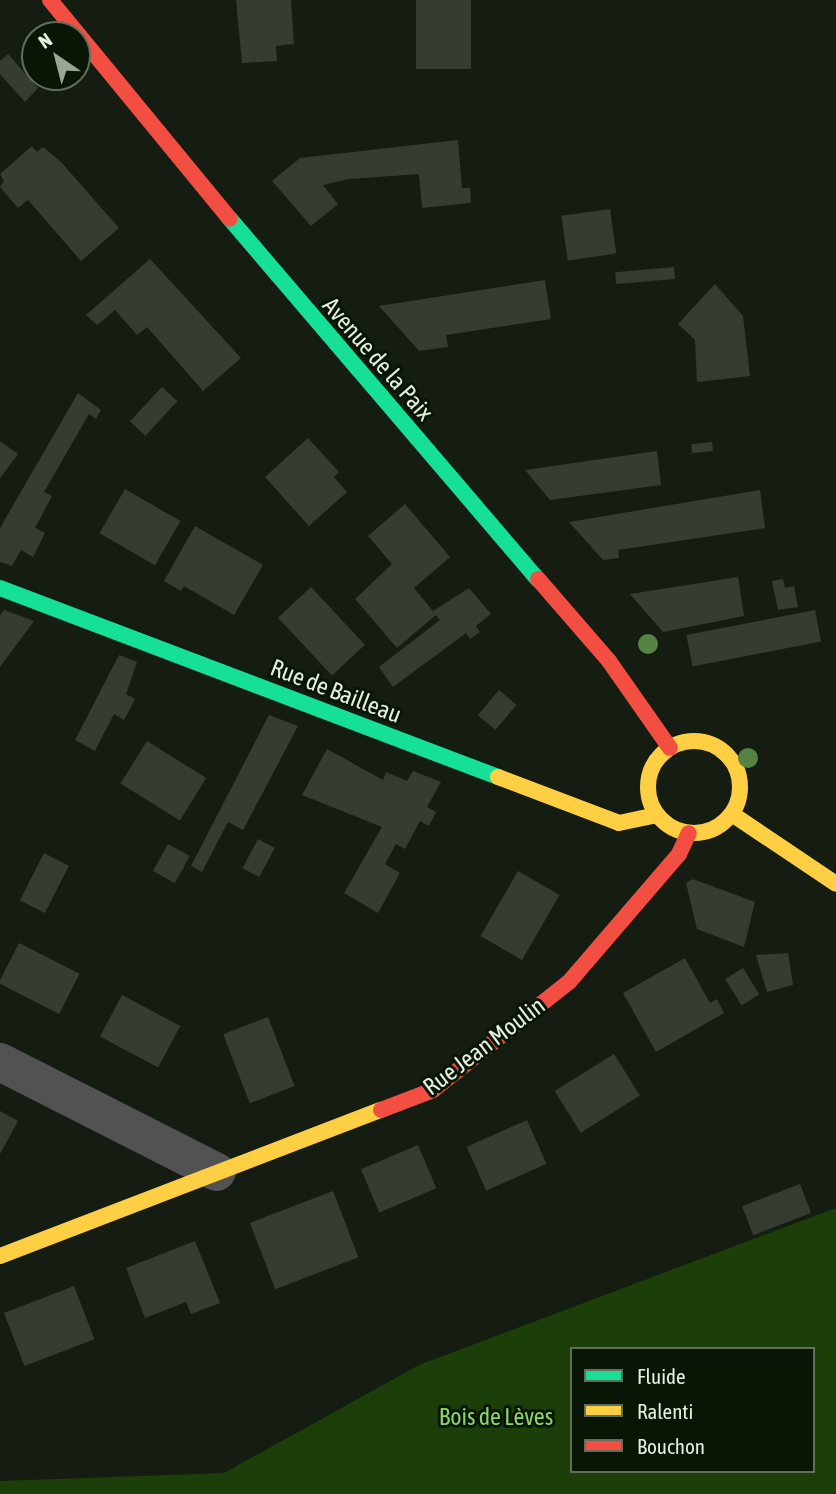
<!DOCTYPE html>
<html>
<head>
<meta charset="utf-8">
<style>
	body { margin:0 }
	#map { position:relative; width:836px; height:1494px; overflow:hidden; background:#151c12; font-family:"Asap Condensed",sans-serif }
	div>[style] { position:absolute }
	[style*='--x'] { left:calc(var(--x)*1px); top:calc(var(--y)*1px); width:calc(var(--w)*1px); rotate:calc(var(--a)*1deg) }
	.green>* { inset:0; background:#1c3f09 }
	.building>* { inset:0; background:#363c32; transform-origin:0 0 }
	.street>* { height:38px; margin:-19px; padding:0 19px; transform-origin:19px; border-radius:19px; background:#535253 }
	.fast>* { height:16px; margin:-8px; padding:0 8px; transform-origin:8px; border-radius:8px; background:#16e098 }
	.slow>* { height:16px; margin:-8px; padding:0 8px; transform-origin:8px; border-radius:8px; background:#ffcf43 }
	.slow>.ring { margin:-8px; padding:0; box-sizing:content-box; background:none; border:16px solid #ffcf43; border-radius:50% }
	.jam>* { height:16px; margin:-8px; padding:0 8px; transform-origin:8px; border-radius:8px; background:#f24e42 }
	.trees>* { width:20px; height:20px; margin:-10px; border-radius:50%; background:#568244 }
	span { translate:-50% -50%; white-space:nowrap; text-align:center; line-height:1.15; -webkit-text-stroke:6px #0a1605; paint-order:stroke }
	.street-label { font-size:24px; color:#e6efe2 }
	.park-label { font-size:24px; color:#8bd56c }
	.legend { position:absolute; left:570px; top:1347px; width:245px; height:126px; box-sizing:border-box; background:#0a1605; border:2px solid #626d5d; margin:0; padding:9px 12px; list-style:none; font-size:21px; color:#e6efe2 }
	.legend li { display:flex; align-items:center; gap:14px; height:35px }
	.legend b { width:35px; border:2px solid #626d5d }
	.north { position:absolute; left:21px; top:21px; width:70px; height:70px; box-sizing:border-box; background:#0a1605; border:2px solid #626d5d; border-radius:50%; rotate:325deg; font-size:19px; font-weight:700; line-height:28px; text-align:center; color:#e6efe2 }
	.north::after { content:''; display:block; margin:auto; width:24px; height:32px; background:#9da599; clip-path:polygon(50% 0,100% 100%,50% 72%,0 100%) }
</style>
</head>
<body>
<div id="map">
	<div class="green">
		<div style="clip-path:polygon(evenodd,836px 1208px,836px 1494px,0 1494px,0 1481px,224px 1473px,419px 1365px,836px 1208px,572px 1349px,813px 1349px,813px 1471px,572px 1471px,572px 1349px)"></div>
	</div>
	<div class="building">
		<div style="clip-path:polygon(236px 0,291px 0,294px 44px,276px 46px,277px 61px,242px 63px)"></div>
		<div style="left:416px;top:0;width:55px;height:69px"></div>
		<div style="clip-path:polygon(8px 54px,38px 88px,25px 102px,0 74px,0 61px)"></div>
		<div style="clip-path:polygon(458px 140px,462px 188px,470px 188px,471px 203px,422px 208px,419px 174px,349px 179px,323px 185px,338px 204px,311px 226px,272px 181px,300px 158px)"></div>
		<div style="clip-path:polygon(32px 146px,37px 152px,43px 147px,61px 162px,119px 228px,81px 261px,28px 200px,18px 208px,0 187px,4px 181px,0 174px)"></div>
		<div style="left:610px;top:209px;width:45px;height:49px;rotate:82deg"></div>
		<div style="clip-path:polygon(150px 259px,241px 358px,203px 391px,147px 327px,137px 335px,115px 310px,97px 325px,86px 315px)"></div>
		<div style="left:674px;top:267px;width:12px;height:59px;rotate:85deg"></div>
		<div style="clip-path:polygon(545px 280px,551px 319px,446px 335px,448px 347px,419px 351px,379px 306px)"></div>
		<div style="clip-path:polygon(715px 284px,743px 316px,750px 376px,697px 382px,695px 340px,678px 324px)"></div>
		<div style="left:162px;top:387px;width:21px;height:47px;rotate:43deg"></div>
		<div style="clip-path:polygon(78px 393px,101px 410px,96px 419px,89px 414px,44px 492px,52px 496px,35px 528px,45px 533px,33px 557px,21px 550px,12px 566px,0 562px,0 528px)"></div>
		<div style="clip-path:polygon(308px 438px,339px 472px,334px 477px,347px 492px,309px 526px,265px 477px)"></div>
		<div style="clip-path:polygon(0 441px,18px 454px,0 478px)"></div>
		<div style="left:712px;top:442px;width:9px;height:21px;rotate:84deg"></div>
		<div style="clip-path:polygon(657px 451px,661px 485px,550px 500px,525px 470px)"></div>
		<div style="left:125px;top:489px;width:64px;height:51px;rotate:30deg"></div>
		<div style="clip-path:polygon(760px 490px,765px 528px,618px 550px,619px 558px,603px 560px,569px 522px)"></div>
		<div style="clip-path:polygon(405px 504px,450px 557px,414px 588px,433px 611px,469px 588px,491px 614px,476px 626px,480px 632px,470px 639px,466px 633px,393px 687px,379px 667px,440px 620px,436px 615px,397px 648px,355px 599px,392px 564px,368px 536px)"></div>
		<div style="clip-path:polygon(195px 526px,263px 565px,234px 615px,184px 586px,181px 591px,164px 581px)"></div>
		<div style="clip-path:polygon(738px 577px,744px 616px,663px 632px,630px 594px)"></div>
		<div style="clip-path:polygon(783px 579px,785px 588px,794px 586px,798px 607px,778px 610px,772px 581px)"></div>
		<div style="left:311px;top:587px;width:79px;height:45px;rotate:47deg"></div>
		<div style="clip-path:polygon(4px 610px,34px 621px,0 667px,0 615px)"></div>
		<div style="left:815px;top:610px;width:32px;height:131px;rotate:79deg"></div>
		<div style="clip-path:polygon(119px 655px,137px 662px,126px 694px,135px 699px,124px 720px,114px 714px,95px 751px,75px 740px)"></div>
		<div style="left:499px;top:690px;width:23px;height:33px;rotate:40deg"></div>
		<div style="clip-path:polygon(269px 715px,298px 726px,243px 830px,228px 822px,202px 872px,191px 866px)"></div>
		<div style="left:147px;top:741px;width:70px;height:50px;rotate:32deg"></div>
		<div style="clip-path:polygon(327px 749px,383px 780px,386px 772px,407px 781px,413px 771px,441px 782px,427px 807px,436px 812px,429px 826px,420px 821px,405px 849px,396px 844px,385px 864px,400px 873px,378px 913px,344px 893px,382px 827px,302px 795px)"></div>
		<div style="left:258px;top:839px;width:19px;height:33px;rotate:28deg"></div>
		<div style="left:168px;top:844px;width:25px;height:31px;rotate:29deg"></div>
		<div style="left:44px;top:853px;width:28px;height:53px;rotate:27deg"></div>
		<div style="left:518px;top:871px;width:48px;height:75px;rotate:30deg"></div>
		<div style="clip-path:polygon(693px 879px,755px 902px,744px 947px,697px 929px,686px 883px)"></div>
		<div style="left:19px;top:943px;width:68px;height:45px;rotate:27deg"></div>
		<div style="clip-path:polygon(788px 953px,793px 985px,767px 992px,756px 955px)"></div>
		<div style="clip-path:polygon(685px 958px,710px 1003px,717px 999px,724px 1013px,656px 1052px,623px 993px)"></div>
		<div style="left:743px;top:968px;width:31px;height:21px;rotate:58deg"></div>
		<div style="left:122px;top:995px;width:66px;height:47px;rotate:28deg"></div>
		<div style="left:268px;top:1017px;width:74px;height:48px;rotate:69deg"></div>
		<div style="left:614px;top:1054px;width:49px;height:70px;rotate:58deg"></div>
		<div style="clip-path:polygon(0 1111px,18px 1121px,0 1154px)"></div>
		<div style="left:527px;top:1120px;width:48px;height:66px;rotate:66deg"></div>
		<div style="left:418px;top:1145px;width:47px;height:62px;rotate:67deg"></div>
		<div style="left:800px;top:1184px;width:31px;height:62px;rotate:69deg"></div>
		<div style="left:333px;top:1191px;width:71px;height:89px;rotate:69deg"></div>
		<div style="clip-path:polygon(195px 1241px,220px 1303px,191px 1314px,186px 1302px,145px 1318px,126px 1268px)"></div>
		<div style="left:74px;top:1286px;width:57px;height:75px;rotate:69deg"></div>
	</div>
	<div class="street">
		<div style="--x:0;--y:1062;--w:243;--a:26.9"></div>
	</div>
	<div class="fast">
		<div style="--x:230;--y:219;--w:474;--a:49.5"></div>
		<div style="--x:0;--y:588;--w:533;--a:20.78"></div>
	</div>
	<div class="slow">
		<div class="ring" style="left:648px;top:741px;width:76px;height:76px"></div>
		<div style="--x:498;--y:777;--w:129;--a:20.8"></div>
		<div style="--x:619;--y:823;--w:38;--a:-12"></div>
		<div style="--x:732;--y:814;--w:125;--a:33.9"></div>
		<div style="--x:0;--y:1256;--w:408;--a:-21"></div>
	</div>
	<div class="jam">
		<div style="--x:50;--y:0;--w:283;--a:50.6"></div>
		<div style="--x:538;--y:579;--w:108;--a:49.1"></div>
		<div style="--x:609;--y:661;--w:106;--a:55"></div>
		<div style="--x:381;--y:1110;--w:56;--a:-21"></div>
		<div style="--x:433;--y:1090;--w:174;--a:-38.5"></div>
		<div style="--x:569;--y:982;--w:169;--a:-49.3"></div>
		<div style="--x:679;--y:854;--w:23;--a:-65"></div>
	</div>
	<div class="trees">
		<div style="left:648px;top:644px"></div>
		<div style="left:748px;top:758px"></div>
	</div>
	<div class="street-label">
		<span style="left:378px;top:359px;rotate:49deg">Avenue de la Paix</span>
		<span style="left:336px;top:691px;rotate:21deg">Rue de Bailleau</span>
		<span style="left:484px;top:1046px;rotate:-37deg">Rue Jean Moulin</span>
	</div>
	<div class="park-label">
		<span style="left:496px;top:1417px">Bois de Lèves</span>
	</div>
	<ul class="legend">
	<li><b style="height:9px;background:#16e098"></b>Fluide</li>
	<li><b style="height:9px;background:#ffcf43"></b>Ralenti</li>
	<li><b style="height:9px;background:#f24e42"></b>Bouchon</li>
	</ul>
	<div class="north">N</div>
</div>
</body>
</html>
